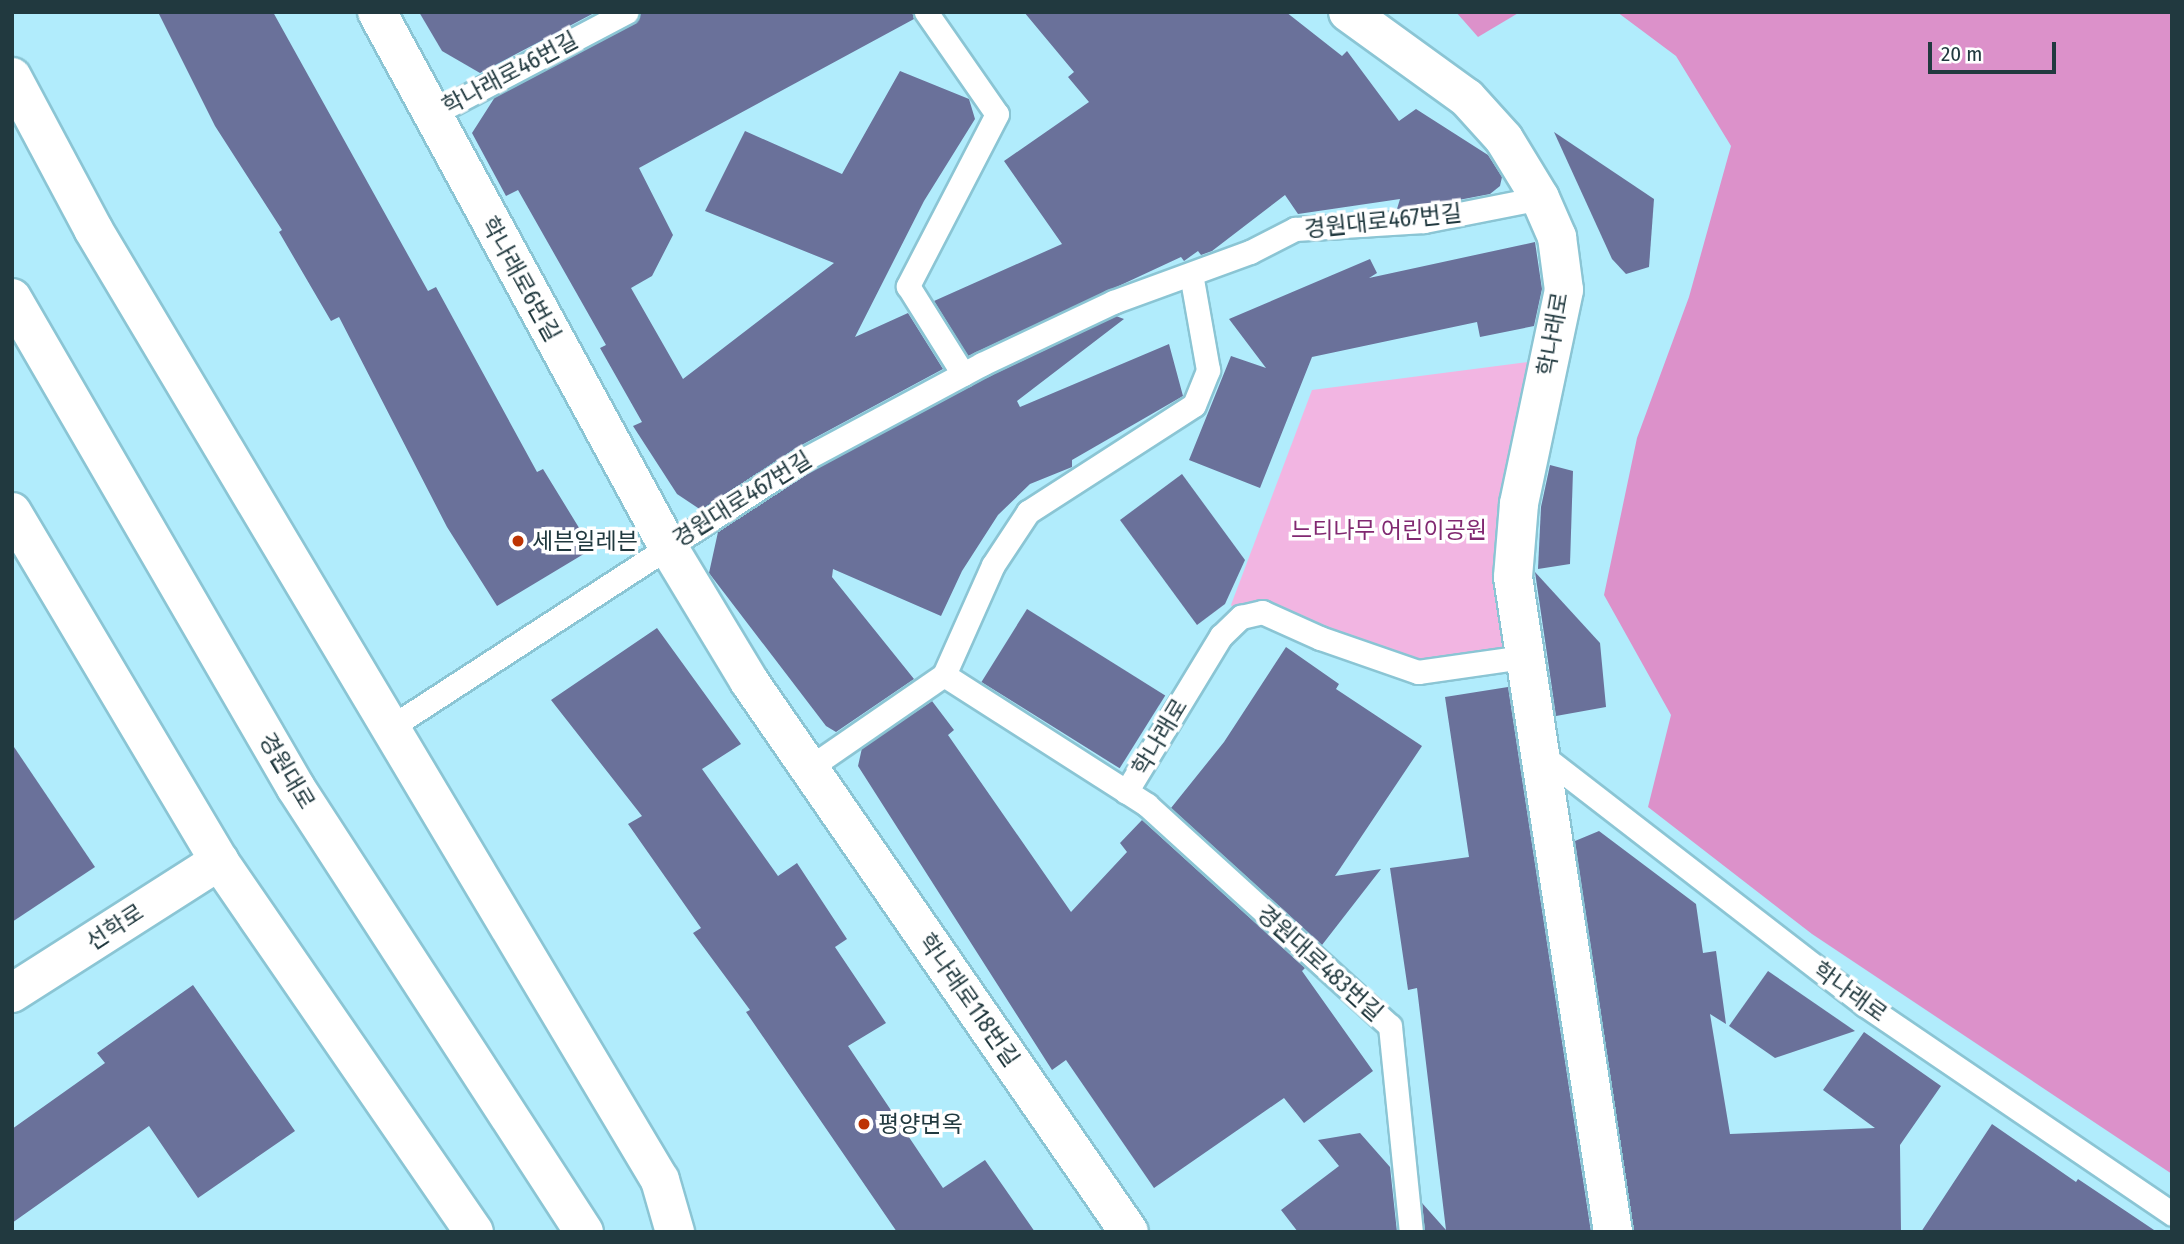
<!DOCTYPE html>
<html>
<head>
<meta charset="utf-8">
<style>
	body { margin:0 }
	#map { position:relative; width:2184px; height:1244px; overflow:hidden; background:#b1ecfc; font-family:"Fira Sans Condensed","Noto Sans KR",sans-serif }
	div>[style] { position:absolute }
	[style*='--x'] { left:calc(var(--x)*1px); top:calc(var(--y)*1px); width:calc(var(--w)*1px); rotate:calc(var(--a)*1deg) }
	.green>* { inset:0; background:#f2b5e2 }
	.forest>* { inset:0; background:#dc91ca }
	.building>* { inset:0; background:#6a719a; transform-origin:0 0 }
	.roads { filter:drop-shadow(2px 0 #8bc5d4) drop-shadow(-2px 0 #8bc5d4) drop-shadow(0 2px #8bc5d4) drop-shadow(0 -2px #8bc5d4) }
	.lane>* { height:23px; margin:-11.5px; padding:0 11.5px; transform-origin:11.5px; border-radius:11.5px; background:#fff }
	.street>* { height:38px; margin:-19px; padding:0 19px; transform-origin:19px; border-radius:19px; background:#fff }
	.secondary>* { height:38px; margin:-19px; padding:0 19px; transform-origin:19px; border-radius:19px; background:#fff }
	.dots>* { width:19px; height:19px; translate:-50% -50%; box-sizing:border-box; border:4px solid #fff; border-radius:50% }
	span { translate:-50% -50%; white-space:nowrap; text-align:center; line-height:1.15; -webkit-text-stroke:7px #fff; paint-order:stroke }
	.street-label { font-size:23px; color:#21393f }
	.park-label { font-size:23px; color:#812971 }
	.poi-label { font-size:23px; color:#21393f }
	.left { translate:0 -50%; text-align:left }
	.frame { position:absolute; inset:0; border:14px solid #21393f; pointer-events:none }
	.scale { position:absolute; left:1928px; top:42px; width:128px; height:32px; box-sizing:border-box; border:4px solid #21393f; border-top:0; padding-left:9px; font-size:21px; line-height:24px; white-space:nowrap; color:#21393f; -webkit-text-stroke:5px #fff; paint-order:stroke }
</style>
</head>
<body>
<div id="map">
	<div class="green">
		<div style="clip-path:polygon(1544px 360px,1520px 652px,1417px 668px,1238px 614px,1231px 605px,1312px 390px)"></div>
	</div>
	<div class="forest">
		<div style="clip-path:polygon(1456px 12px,1520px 12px,1478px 37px)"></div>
		<div style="clip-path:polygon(1617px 12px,2172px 12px,2172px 1174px,1812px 934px,1648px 807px,1671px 715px,1604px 595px,1637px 438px,1689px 297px,1731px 146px,1676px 56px)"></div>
	</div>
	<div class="building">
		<div style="clip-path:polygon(158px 12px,273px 12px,428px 291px,436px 287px,537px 472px,543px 469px,592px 549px,497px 606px,447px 527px,339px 317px,331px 321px,279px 232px,282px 230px,215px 126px)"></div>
		<div style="clip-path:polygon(419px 12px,596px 12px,480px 73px,442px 51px)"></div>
		<div style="clip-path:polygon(640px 12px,912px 12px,914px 19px,639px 168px,673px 235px,652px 276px,631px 288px,683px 379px,834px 263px,705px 211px,745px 131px,842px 174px,900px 71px,969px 99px,975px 119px,924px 201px,855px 337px,908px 313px,943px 369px,796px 448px,701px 510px,677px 494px,633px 426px,642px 422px,600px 348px,606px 345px,518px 190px,506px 196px,472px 133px,495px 97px,633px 24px)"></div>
		<div style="clip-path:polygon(1024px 12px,1286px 12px,1342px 56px,1347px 51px,1399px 121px,1416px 109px,1488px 155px,1502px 177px,1500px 186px,1490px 194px,1422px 207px,1397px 209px,1400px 199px,1298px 214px,1285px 195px,1212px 251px,1201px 255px,1198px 251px,1184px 261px,1181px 257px,968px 356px,934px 301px,1062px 244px,1004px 161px,1089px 102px,1068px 77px,1074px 72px)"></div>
		<div style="clip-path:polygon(1554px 132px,1654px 199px,1649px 267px,1626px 274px,1612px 259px)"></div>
		<div style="clip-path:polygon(1535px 242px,1542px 289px,1534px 326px,1480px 337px,1477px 322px,1312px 357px,1260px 488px,1189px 460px,1231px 356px,1266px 368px,1229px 319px,1370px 259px,1377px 273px,1369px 278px)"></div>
		<div style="clip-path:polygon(1116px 316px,1124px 319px,1017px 401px,1020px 407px,1169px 344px,1183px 396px,1072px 460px,1072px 467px,1030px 484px,998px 515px,962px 571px,941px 616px,833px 569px,832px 577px,914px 679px,836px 732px,826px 726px,709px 573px,718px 532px,810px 472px,988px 377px)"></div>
		<div style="clip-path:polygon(1550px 465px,1573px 471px,1570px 564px,1538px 569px,1541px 507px)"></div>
		<div style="clip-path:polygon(1182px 474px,1245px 560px,1225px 604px,1197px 625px,1120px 520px)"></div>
		<div style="clip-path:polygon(1535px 572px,1600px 643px,1606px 707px,1556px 716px)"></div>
		<div style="left:1027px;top:609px;width:163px;height:86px;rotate:32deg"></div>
		<div style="clip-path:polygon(657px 628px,741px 744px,702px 769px,778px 876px,797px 863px,847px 939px,835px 947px,886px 1023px,848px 1046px,943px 1188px,985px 1160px,1035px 1232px,897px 1232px,746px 1012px,750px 1010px,693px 933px,701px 928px,628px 824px,642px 816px,551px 700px)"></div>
		<div style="clip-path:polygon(1286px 647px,1339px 684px,1336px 689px,1422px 746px,1335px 876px,1381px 869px,1322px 945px,1171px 808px,1224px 742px)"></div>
		<div style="clip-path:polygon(1508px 687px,1591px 1232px,1425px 1232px,1422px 1203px,1446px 1230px,1417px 988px,1408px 990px,1390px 868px,1469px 857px,1445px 697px)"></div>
		<div style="clip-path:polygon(932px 701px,954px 730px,948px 735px,1071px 912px,1127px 852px,1120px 843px,1142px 820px,1305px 968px,1302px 971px,1373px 1071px,1304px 1123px,1284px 1098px,1154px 1188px,1066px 1060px,1052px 1070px,858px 766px,862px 748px)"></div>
		<div style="clip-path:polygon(12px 744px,95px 867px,12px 922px)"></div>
		<div style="clip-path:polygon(1599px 831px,1696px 904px,1703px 953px,1716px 951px,1726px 1024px,1710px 1014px,1730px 1134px,1875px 1128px,1823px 1090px,1864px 1032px,1941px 1086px,1900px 1145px,1901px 1232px,1634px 1232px,1575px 841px)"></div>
		<div style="clip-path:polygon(1768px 971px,1855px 1031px,1775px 1058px,1729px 1026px)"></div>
		<div style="clip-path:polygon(193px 985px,295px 1131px,198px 1198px,149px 1126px,12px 1223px,12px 1129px,105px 1063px,97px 1053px)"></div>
		<div style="clip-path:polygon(1992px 1124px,2076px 1182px,2078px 1179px,2157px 1232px,1921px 1232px)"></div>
		<div style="clip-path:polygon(1360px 1133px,1390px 1167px,1397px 1232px,1298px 1232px,1281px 1210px,1339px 1166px,1318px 1140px)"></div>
	</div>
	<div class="roads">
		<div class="lane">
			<div style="--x:926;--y:12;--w:124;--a:55.2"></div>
			<div style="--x:997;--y:114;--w:194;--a:117.4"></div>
			<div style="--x:908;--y:286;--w:104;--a:58"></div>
			<div style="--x:431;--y:115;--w:221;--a:-27.8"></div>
			<div style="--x:944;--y:675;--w:241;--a:32.6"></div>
			<div style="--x:1147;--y:805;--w:328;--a:42.3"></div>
			<div style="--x:1390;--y:1026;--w:207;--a:84.2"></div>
			<div style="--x:944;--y:675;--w:120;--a:-66"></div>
			<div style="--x:993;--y:565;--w:64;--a:-56.6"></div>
			<div style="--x:1028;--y:512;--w:197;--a:-32.8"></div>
			<div style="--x:1194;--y:405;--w:38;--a:-68"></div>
			<div style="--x:1208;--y:370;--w:97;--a:-100"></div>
			<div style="--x:388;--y:729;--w:495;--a:-33"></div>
			<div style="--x:803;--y:460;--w:203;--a:-28.2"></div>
			<div style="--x:982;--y:364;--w:145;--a:-25.3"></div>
			<div style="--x:1113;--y:302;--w:146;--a:-20.1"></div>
			<div style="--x:1250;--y:252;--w:51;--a:-27.1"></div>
			<div style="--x:1295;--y:229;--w:129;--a:-3.5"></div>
			<div style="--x:1424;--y:221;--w:118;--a:-11.2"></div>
			<div style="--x:1539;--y:753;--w:412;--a:37.7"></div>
			<div style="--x:1865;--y:1005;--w:371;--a:34.2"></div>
			<div style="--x:809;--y:768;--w:164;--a:-34.6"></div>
			<div style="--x:1126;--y:792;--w:183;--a:-58.7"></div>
			<div style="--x:1221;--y:636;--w:28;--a:-44"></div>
			<div style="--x:1241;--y:617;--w:22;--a:-13"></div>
			<div style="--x:1262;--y:612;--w:64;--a:24.1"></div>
			<div style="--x:1320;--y:638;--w:104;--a:19.1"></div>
			<div style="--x:1418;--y:672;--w:107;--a:-8.1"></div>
		</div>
		<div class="street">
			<div style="--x:377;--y:12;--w:607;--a:61.45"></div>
			<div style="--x:667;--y:545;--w:159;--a:58.9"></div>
			<div style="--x:749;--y:681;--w:669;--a:55.41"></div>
			<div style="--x:1348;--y:12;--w:147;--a:35.9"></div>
			<div style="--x:1467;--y:98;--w:55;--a:47.9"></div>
			<div style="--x:1504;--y:139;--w:69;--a:58.6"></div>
			<div style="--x:1540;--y:198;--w:43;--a:66.4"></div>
			<div style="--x:1557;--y:237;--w:53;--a:82.5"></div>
			<div style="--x:1564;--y:290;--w:219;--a:101.9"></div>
			<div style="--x:1519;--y:504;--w:73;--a:94.7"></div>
			<div style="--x:1513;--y:577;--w:663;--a:81.32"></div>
		</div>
		<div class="secondary">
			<div style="--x:12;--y:77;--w:172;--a:61.9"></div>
			<div style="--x:93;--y:229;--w:1107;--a:59.2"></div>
			<div style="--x:660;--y:1180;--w:54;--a:73.9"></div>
			<div style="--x:12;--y:298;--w:566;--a:59.9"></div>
			<div style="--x:296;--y:788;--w:529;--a:57.03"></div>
			<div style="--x:12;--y:512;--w:406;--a:59.3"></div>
			<div style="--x:219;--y:861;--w:450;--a:55.5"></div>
			<div style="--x:12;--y:993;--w:246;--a:-32.5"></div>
		</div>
	</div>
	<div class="dots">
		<div style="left:518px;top:541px;background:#bd3404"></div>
		<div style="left:864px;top:1124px;background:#bd3404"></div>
	</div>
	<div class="street-label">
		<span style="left:510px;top:73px;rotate:-28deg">학나래로46번길</span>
		<span style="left:1383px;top:221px;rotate:-6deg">경원대로467번길</span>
		<span style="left:521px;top:279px;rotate:61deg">학나래로6번길</span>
		<span style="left:1553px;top:334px;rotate:-80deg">학나래로</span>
		<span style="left:742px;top:499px;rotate:-32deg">경원대로467번길</span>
		<span style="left:1160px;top:737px;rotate:-59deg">학나래로</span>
		<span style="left:287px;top:771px;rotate:59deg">경원대로</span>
		<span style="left:115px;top:927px;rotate:-33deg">선학로</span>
		<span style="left:1320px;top:963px;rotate:42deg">경원대로483번길</span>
		<span style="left:1850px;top:992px;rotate:36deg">학나래로</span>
		<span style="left:969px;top:1000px;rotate:55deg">학나래로118번길</span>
	</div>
	<div class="park-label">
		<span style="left:1389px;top:530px">느티나무 어린이공원</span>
	</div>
	<div class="poi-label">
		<span class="left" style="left:532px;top:541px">세븐일레븐</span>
		<span class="left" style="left:878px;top:1124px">평양면옥</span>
	</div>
	<div class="frame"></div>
	<div class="scale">20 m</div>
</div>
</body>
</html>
